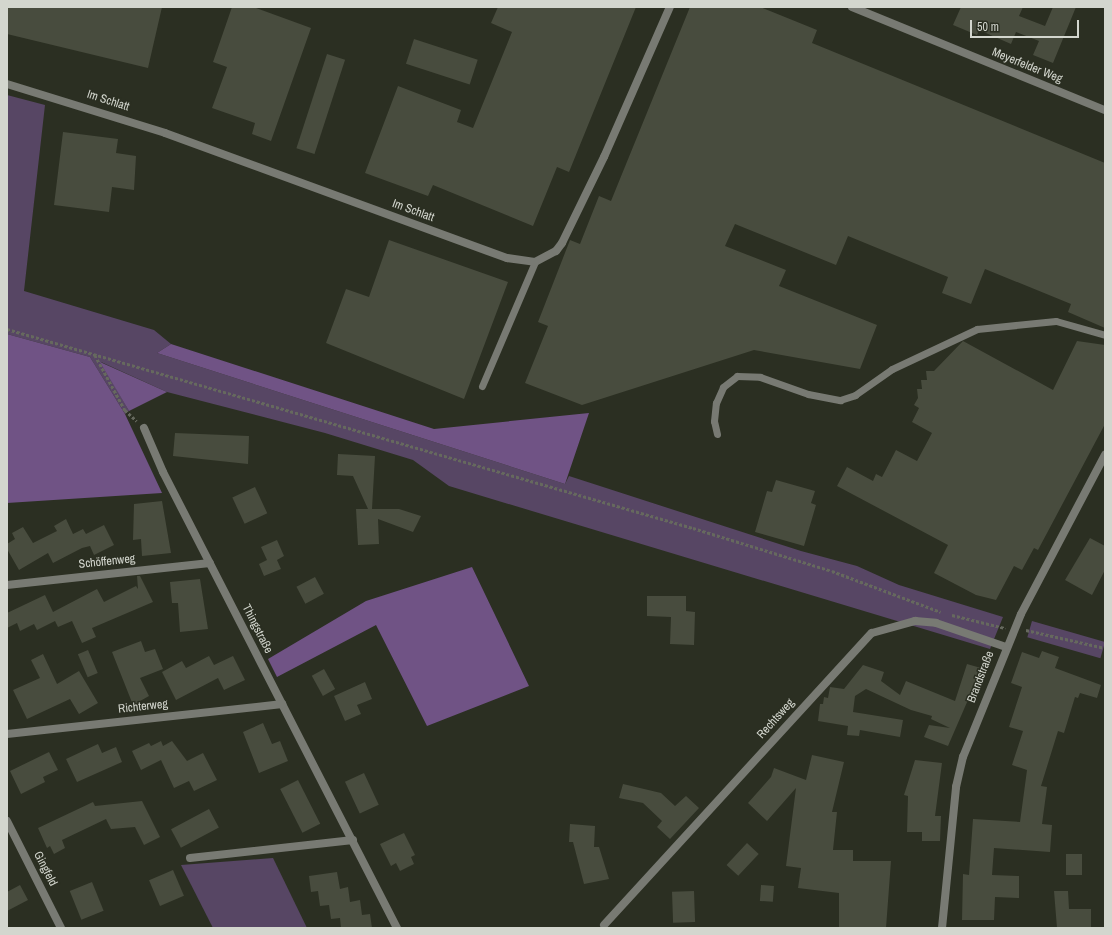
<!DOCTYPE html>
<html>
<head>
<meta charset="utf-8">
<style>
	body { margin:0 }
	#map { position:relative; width:1112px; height:935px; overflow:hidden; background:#2b2f22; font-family:"Archivo Narrow",sans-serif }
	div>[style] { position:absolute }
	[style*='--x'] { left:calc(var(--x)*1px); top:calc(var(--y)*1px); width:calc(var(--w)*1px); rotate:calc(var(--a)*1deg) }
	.green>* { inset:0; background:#574664; transform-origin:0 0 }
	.forest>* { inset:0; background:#705385 }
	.building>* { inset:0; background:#484c3e; transform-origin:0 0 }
	.path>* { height:2.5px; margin-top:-1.25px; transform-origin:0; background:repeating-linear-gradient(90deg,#66695e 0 3px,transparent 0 5px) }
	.lane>* { height:7px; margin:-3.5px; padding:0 3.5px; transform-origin:3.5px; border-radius:3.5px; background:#787a73 }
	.street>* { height:8px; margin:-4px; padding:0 4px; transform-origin:4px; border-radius:4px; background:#787a73 }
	span { translate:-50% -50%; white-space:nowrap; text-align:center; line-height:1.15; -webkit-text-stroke:3px #2b2f22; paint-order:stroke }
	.street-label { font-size:12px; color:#d3d6ce }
	.frame { position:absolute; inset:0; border:8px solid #d3d6ce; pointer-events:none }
	.scale { position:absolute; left:970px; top:20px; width:109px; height:18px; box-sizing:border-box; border:2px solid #d3d6ce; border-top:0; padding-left:5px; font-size:12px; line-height:14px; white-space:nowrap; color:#d3d6ce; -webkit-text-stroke:3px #2b2f22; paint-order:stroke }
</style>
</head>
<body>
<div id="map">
	<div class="green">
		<div style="clip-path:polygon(7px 95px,45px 105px,24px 291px,154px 330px,171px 344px,157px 353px,565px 484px,569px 476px,801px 551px,857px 566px,899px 585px,1003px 617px,990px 649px,449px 486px,413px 460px,325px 433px,167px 392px,101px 362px,129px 411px,125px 414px,90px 357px,7px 334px)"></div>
		<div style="left:1032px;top:621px;width:76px;height:17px;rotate:16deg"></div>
		<div style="clip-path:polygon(273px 858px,307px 928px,213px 928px,181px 865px)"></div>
	</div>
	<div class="forest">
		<div style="clip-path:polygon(7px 334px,90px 357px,125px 414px,162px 493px,7px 503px)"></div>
		<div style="clip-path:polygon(171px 344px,434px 429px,589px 413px,565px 484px,157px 353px)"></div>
		<div style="clip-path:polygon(100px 362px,167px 392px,129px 411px)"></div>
		<div style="clip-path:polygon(472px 567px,529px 686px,427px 726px,376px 625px,277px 677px,268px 659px,366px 601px)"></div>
	</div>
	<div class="building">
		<div style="clip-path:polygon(7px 7px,162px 7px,148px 68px,7px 34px)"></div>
		<div style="clip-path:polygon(232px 7px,253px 7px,311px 28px,271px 141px,252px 134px,255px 123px,212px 108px,227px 67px,213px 62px)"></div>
		<div style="clip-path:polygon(498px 7px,636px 7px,569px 172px,557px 167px,533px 226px,433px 185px,428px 196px,365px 173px,398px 86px,461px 110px,457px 122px,473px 128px,512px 32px,491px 23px)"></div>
		<div style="clip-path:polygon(690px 7px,760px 7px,817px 30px,812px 43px,1105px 163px,1105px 328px,1068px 312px,1071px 304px,985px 269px,971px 304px,942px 293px,948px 277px,848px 236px,836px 265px,735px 224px,725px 246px,786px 270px,779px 286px,877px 325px,860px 369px,754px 350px,582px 405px,525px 383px,548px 326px,538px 322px,570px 240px,580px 244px,599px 196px,611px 201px)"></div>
		<div style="clip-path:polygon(961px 7px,1023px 7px,1019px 16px,1045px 26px,1053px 7px,1076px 7px,1053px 63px,1033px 55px,1039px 41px,1016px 32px,1011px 44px,979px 30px,977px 35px,953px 25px)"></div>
		<div style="left:414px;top:39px;width:67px;height:26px;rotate:18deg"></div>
		<div style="left:327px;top:54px;width:19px;height:99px;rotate:18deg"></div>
		<div style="clip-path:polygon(63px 132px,118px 139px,116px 153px,136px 156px,134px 190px,112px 187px,109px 212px,54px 205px)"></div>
		<div style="clip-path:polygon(389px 240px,508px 282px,464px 399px,326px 343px,346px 289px,369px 297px)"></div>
		<div style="clip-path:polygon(963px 341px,1053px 390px,1077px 341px,1105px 345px,1105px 424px,1038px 550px,1034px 548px,1022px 570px,1014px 566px,996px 600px,976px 595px,934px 573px,948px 545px,837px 486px,847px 467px,873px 481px,876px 474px,882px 477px,896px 450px,917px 461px,932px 433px,912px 422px,919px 408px,914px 405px,918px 398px,917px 389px,922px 389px,921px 380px,927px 380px,926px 371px,934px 371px)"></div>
		<div style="clip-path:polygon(175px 433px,249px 436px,248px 464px,173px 456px)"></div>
		<div style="clip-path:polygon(338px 454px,375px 456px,372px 509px,399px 509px,421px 516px,413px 532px,378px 519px,379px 544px,358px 545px,356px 509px,368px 509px,353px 476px,337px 475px)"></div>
		<div style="clip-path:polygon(776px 480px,815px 491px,811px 503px,816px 505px,804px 546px,755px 532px,767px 491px,772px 492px)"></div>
		<div style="left:255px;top:487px;width:29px;height:25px;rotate:65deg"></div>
		<div style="clip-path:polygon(162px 501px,171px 553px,142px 556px,141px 539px,133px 540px,134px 504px)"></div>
		<div style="clip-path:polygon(66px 519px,73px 534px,83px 529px,86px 534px,104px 525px,114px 545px,94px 555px,90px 546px,82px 548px,53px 563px,48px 553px,19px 570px,7px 549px,7px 544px,15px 539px,12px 533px,23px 527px,33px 543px,57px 531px,54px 526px)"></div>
		<div style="clip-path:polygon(1090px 538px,1105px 546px,1105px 570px,1092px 595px,1065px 580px)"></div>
		<div style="clip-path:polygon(277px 540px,284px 556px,277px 560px,281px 569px,264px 576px,259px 564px,267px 560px,261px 547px)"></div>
		<div style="clip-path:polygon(137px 576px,140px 576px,153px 602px,92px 628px,96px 637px,82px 643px,72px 621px,58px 627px,55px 621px,37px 630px,34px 624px,20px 631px,17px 623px,7px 628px,7px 613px,45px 595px,53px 612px,97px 589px,104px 602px,136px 586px,138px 589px)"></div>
		<div style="left:315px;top:577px;width:19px;height:21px;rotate:62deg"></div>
		<div style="clip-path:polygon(200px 579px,208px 629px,180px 632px,178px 603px,172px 603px,170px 582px)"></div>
		<div style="clip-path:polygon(647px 596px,686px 596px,686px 611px,695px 612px,694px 645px,670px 644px,671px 617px,647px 616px)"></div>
		<div style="clip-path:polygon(141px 641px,145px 652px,155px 649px,163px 669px,140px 678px,149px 696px,133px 705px,112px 652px)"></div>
		<div style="left:88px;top:650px;width:25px;height:11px;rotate:67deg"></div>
		<div style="clip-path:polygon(1042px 651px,1059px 657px,1055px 668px,1101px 685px,1097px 698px,1080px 693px,1078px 698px,1075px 697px,1064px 733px,1058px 731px,1041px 786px,1047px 787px,1042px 824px,1052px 825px,1050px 852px,994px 848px,992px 875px,1019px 876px,1019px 898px,995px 897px,994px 920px,962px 920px,963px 874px,969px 875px,973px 819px,1020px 822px,1027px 770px,1012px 765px,1023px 731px,1009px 727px,1022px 687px,1011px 683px,1022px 652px,1039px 658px)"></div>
		<div style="clip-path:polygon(43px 654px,57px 684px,79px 671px,98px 703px,79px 714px,70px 699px,27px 719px,13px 690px,40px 678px,31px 660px)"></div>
		<div style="clip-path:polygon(209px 656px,214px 665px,233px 656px,245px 680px,224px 690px,218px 678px,176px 700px,162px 672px,182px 661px,186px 668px)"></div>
		<div style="clip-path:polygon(967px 664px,981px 668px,973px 694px,971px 693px,948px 746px,924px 737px,929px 725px,950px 728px,931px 719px,932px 716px,911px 710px,866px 689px,855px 696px,853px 712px,903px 720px,900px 737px,860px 730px,859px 736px,847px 735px,848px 726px,818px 721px,820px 704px,823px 704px,824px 697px,828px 698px,830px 687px,844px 689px,863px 665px,884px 672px,881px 681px,900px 695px,906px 681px,955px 701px)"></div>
		<div style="left:324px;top:669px;width:23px;height:14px;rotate:61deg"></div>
		<div style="clip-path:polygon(365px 682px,372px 699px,357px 705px,361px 714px,345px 721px,334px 696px)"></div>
		<div style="clip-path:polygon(263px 723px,272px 744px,280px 741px,288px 761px,259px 773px,243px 732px)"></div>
		<div style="clip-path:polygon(161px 741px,163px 746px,172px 741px,187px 761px,203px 753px,217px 780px,194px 791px,189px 781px,174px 788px,161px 760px,141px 770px,132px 751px,149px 743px,151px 746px)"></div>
		<div style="clip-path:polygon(98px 744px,102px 753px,116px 747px,122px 762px,77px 782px,66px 759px)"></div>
		<div style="clip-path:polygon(49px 752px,58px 770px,43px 777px,45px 782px,21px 794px,10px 771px)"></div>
		<div style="clip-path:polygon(812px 755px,844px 762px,832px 812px,837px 812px,833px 850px,853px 850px,853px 861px,891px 861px,886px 928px,839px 928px,839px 893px,798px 888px,801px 868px,786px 866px,796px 788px,767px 821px,748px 803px,771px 777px,774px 768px,806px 780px)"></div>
		<div style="clip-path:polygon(915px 760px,942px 763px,935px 816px,941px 816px,940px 841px,922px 841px,922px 832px,907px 832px,908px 796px,904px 795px)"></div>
		<div style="left:364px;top:773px;width:35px;height:21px;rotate:65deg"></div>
		<div style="left:298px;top:780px;width:49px;height:20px;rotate:63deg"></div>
		<div style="clip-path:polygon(623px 784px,661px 793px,675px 806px,686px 796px,699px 808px,670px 839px,657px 827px,662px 821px,643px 803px,619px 798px)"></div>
		<div style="clip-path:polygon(142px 801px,160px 837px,144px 845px,135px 827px,111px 829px,106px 819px,62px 840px,65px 848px,54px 854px,50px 846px,47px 848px,38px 828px,93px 802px,95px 806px)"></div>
		<div style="left:209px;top:809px;width:21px;height:43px;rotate:62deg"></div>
		<div style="clip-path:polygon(570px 824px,595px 826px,594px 847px,599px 847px,609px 879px,584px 884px,573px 842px,569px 842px)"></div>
		<div style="clip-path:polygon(404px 833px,415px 855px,411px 857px,414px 864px,400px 871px,396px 863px,391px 866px,380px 844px)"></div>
		<div style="left:747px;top:843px;width:16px;height:30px;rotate:43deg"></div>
		<div style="left:1066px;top:854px;width:16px;height:21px"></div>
		<div style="left:173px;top:870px;width:28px;height:26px;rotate:67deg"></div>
		<div style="clip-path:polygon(337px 872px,340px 889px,348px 887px,350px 902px,360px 900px,362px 915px,370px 914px,372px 928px,341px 928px,340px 918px,331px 919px,329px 905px,320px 906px,318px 891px,311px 892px,309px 876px)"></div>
		<div style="left:92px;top:882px;width:31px;height:24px;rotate:68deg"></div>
		<div style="clip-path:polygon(20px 885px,28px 900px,7px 911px,7px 892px)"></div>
		<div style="left:761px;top:885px;width:13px;height:16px;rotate:4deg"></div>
		<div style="left:694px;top:891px;width:31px;height:22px;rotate:88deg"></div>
		<div style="clip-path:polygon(1054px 891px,1068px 891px,1069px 909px,1091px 909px,1091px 928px,1057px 928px)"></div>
	</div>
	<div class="path">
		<div style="--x:7;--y:329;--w:714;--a:16.18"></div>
		<div style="--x:693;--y:528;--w:145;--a:17.2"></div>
		<div style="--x:832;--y:571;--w:116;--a:20.6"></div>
		<div style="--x:95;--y:355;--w:63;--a:61.4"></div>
		<div style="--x:125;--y:410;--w:16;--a:43"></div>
		<div style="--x:952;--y:615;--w:55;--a:13.8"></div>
		<div style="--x:1026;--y:630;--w:81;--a:12.8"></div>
	</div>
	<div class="lane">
		<div style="--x:482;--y:386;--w:135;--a:-66.9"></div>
		<div style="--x:717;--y:434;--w:13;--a:-103"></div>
		<div style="--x:714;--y:421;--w:18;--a:-84"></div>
		<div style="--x:716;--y:403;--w:17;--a:-66"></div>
		<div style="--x:723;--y:387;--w:18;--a:-38"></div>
		<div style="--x:737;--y:376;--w:23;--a:2"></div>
		<div style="--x:760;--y:377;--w:51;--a:19.5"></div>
		<div style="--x:808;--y:394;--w:33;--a:11"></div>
		<div style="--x:840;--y:400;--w:16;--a:-18"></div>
		<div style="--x:855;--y:395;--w:45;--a:-35.1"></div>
		<div style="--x:892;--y:369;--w:94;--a:-25.2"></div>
		<div style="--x:977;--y:329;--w:79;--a:-5.8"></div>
		<div style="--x:1056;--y:321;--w:51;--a:15.9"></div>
	</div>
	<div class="street">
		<div style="--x:852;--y:7;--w:273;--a:22.2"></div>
		<div style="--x:7;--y:84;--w:165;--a:17.2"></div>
		<div style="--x:165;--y:133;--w:364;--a:20.1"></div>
		<div style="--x:507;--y:258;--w:28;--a:8"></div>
		<div style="--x:535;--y:262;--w:24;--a:-28"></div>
		<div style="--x:556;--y:251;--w:10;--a:-53"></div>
		<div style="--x:562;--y:243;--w:96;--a:-64"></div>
		<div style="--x:604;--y:157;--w:164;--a:-66.3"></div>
		<div style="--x:144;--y:428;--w:48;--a:66.6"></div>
		<div style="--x:163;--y:472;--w:513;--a:62.84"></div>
		<div style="--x:7;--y:585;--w:204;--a:-6.2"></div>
		<div style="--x:7;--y:734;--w:277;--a:-6.2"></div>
		<div style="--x:7;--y:821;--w:120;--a:63.2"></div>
		<div style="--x:190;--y:858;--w:164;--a:-6.3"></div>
		<div style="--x:604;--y:925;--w:396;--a:-47.5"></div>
		<div style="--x:872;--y:633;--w:45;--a:-15.6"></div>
		<div style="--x:915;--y:621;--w:21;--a:5"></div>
		<div style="--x:936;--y:623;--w:74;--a:18.9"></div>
		<div style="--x:942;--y:928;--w:142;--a:-84.3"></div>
		<div style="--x:956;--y:787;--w:31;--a:-77"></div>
		<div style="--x:963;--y:757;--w:154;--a:-67.9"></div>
		<div style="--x:1021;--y:614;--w:180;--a:-62.2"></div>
	</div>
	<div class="street-label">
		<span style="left:1027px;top:66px;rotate:22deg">Meyerfelder Weg</span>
		<span style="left:108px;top:101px;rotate:18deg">Im Schlatt</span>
		<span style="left:413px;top:211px;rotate:20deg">Im Schlatt</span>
		<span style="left:107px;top:562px;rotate:-6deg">Schöffenweg</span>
		<span style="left:257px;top:629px;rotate:63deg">Thingstraße</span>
		<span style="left:981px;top:677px;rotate:-69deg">Brandstraße</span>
		<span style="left:143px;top:707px;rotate:-6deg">Richterweg</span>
		<span style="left:776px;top:719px;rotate:-48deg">Rechtsweg</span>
		<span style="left:45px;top:869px;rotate:63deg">Gingfeld</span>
	</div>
	<div class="frame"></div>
	<div class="scale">50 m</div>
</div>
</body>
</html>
